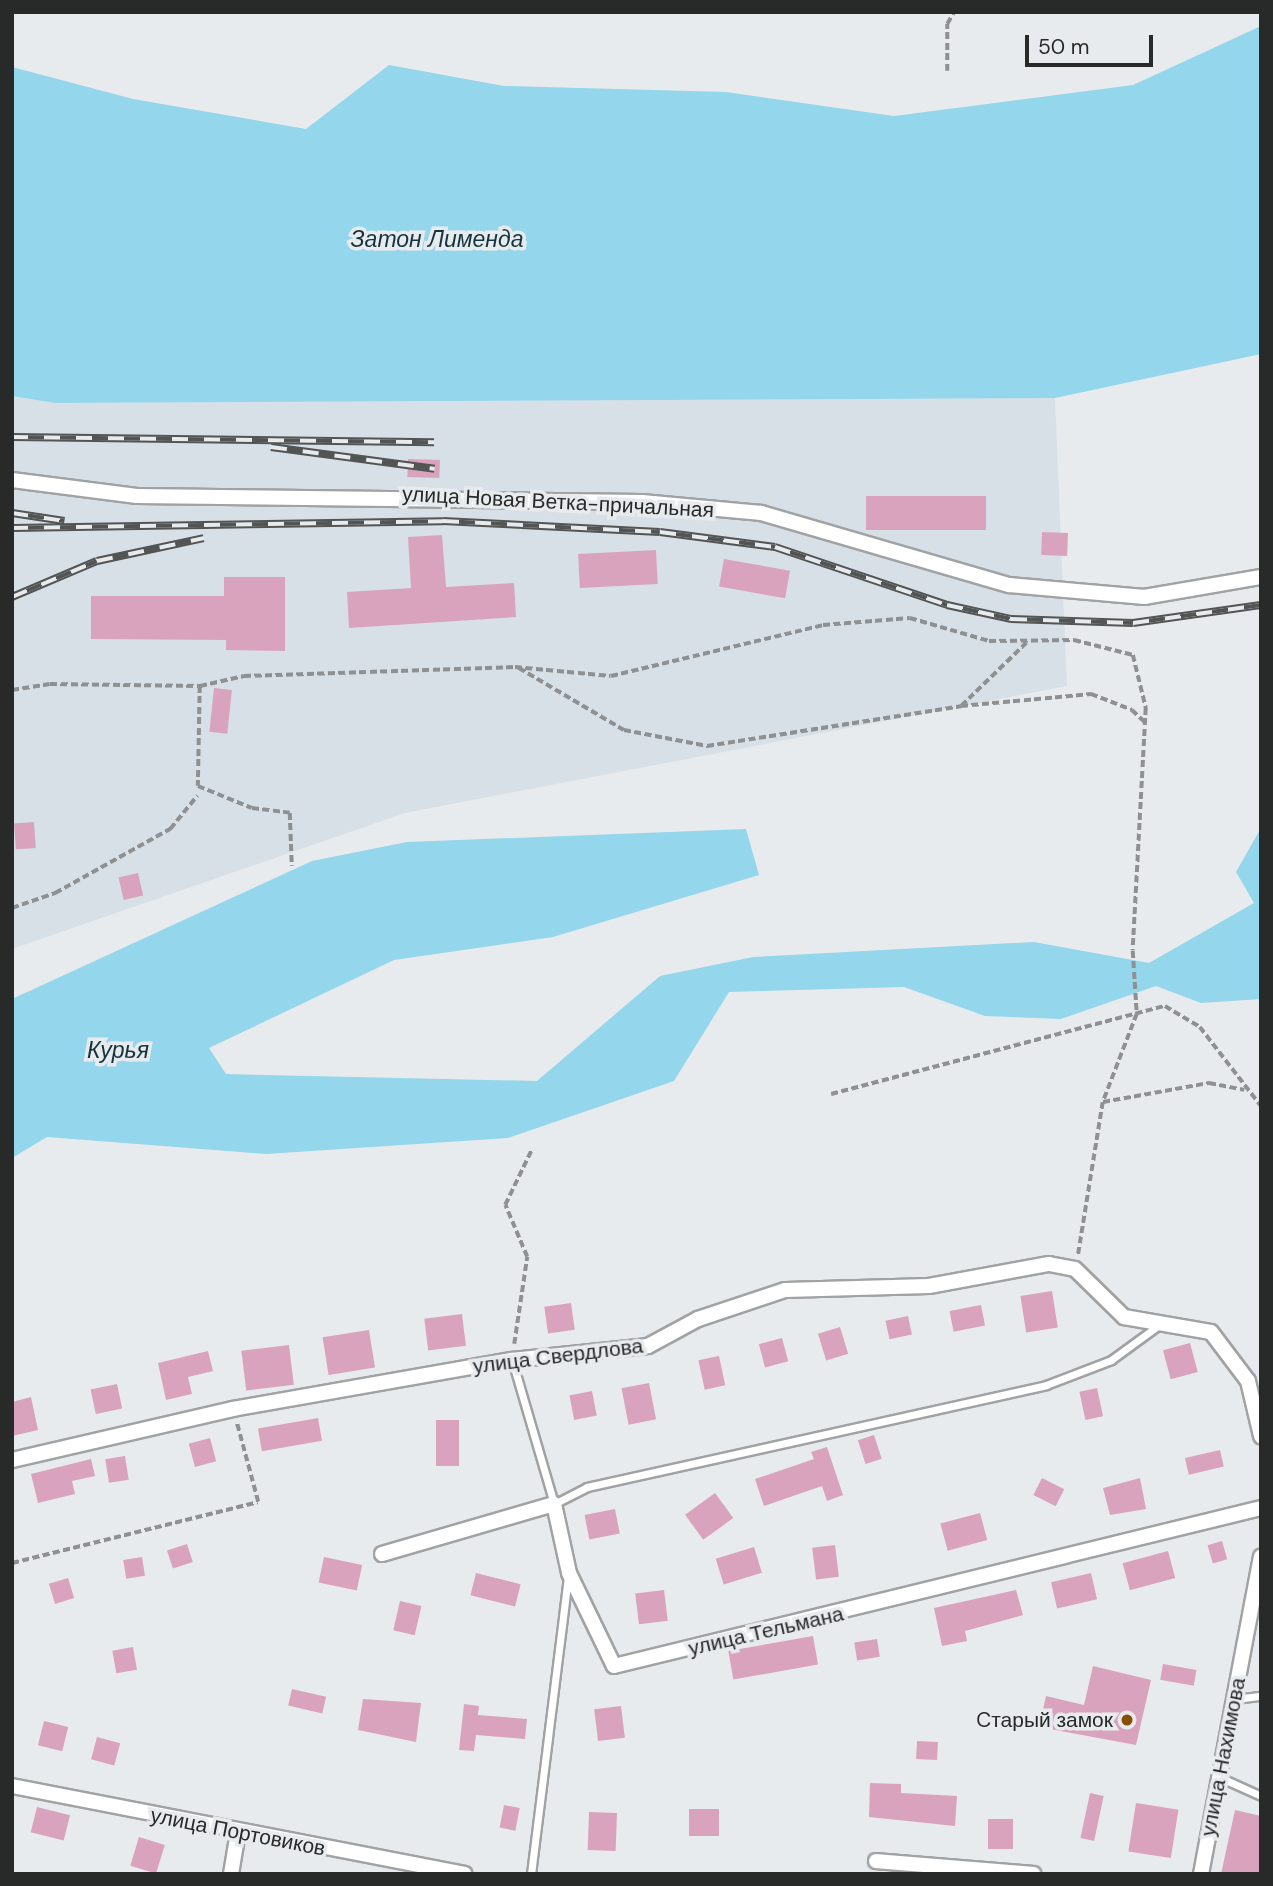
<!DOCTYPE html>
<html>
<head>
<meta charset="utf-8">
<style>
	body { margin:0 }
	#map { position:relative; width:1273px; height:1886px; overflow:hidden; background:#e8ebed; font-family:"DM Sans",sans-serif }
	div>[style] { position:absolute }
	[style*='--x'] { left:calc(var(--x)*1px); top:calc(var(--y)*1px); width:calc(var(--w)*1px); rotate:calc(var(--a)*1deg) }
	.built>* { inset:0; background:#d7e0e7 }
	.water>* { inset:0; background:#94d6eb }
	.building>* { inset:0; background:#d9a3bd; transform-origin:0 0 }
	.path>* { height:3.5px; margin-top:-1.75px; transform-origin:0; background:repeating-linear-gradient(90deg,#8e9091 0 7px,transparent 0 10.5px) }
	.roads { filter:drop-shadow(2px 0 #a0a2a4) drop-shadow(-2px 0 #a0a2a4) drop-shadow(0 2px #a0a2a4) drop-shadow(0 -2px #a0a2a4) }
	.lane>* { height:7px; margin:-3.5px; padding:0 3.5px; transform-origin:3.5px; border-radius:3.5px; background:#fff }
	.street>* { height:14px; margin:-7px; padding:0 7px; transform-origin:7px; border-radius:7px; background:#fff }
	.rail>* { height:8px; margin-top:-4px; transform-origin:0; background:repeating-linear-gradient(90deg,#e8ebed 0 16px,#535454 0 32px); box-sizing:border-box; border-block:2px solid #535454 }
	.dots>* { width:19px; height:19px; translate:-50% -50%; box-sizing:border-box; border:4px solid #e8ebed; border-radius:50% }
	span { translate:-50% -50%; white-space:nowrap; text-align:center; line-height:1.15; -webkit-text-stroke:7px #e8ebed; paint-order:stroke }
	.street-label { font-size:21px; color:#282929 }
	.poi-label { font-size:21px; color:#282929 }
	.right { translate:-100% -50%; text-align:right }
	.water-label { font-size:23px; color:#15353e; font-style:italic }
	.frame { position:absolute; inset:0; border:14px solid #282929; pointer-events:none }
	.scale { position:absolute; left:1025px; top:35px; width:128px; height:32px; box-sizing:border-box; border:4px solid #282929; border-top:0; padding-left:9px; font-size:21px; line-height:24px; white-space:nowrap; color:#282929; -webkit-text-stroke:5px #e8ebed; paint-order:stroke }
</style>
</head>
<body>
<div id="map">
	<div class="built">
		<div style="clip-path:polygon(12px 396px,55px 403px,1055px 398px,1067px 686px,405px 813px,12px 949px)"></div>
	</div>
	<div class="water">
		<div style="clip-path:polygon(1261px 26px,1261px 354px,1055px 398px,55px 403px,12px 396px,12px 67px,133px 99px,306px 129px,389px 65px,504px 86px,726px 92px,894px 116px,1133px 85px)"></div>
		<div style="clip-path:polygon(1261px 828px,1261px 999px,1201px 1003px,1156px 986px,1061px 1019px,985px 1016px,904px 987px,729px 992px,674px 1081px,508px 1138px,266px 1154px,47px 1137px,12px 1158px,12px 999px,312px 861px,407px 842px,746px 829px,759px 875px,553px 937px,394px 960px,209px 1048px,226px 1074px,537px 1081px,660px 976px,753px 957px,1034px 942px,1149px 963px,1254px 903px,1236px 872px)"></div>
	</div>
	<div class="building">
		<div style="left:408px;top:459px;width:32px;height:18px;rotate:2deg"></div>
		<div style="left:986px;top:496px;width:34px;height:120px;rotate:90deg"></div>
		<div style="left:1042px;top:532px;width:26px;height:23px;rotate:2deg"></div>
		<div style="clip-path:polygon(442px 535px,446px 587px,514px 583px,516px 617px,349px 628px,347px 592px,411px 588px,408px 537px)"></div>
		<div style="left:656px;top:550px;width:34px;height:78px;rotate:87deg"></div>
		<div style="left:724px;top:559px;width:67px;height:28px;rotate:10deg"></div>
		<div style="clip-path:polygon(224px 577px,285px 577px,285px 651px,226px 650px,226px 640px,91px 639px,91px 596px,224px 596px)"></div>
		<div style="left:214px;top:688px;width:18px;height:44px;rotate:6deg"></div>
		<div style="left:34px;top:822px;width:26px;height:20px;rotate:86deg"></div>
		<div style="left:138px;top:873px;width:23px;height:20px;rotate:77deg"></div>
		<div style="left:1052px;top:1291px;width:37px;height:32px;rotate:81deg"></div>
		<div style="left:571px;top:1303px;width:27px;height:27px;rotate:82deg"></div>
		<div style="left:981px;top:1305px;width:21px;height:32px;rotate:79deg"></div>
		<div style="left:462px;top:1314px;width:32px;height:38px;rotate:83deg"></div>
		<div style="left:908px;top:1316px;width:19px;height:23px;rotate:78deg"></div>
		<div style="left:840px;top:1327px;width:28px;height:23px;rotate:73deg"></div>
		<div style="left:369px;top:1330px;width:38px;height:47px;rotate:81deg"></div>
		<div style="left:782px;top:1338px;width:24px;height:24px;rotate:75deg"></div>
		<div style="left:1190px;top:1343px;width:30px;height:28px;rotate:75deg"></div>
		<div style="left:289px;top:1345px;width:40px;height:48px;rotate:83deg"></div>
		<div style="clip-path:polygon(208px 1351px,213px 1371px,188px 1377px,192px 1394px,166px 1400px,158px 1363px)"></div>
		<div style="left:719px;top:1356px;width:30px;height:21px;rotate:78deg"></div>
		<div style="left:649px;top:1383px;width:37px;height:28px;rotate:79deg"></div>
		<div style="left:117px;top:1384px;width:25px;height:27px;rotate:78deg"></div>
		<div style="left:1097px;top:1388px;width:29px;height:18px;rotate:78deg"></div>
		<div style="left:592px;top:1391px;width:25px;height:23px;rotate:79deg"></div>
		<div style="clip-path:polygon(31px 1397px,38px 1430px,12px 1436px,12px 1402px)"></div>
		<div style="left:318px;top:1418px;width:23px;height:61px;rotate:80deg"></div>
		<div style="left:436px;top:1420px;width:23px;height:46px"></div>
		<div style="left:874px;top:1435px;width:25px;height:17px;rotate:72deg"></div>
		<div style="left:210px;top:1438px;width:24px;height:22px;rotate:75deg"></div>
		<div style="clip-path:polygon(827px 1447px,843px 1495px,827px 1501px,822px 1486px,764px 1506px,755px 1479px,814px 1459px,811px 1452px)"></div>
		<div style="left:1220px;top:1450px;width:17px;height:36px;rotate:77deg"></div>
		<div style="left:125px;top:1456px;width:24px;height:20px;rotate:81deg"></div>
		<div style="clip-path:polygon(91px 1459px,95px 1476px,72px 1481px,75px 1494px,38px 1503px,31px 1474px)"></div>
		<div style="left:1042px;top:1478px;width:25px;height:19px;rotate:27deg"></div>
		<div style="clip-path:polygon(1140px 1478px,1146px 1509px,1110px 1515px,1103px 1488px)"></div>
		<div style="left:715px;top:1493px;width:31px;height:37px;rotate:54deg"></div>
		<div style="left:615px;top:1509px;width:25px;height:31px;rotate:79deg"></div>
		<div style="left:980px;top:1513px;width:28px;height:41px;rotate:75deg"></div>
		<div style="left:1222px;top:1541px;width:19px;height:15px;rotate:74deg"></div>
		<div style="left:187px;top:1544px;width:19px;height:21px;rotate:72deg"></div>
		<div style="left:835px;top:1545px;width:32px;height:23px;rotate:83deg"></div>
		<div style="left:754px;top:1547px;width:27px;height:40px;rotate:73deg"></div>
		<div style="left:1168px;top:1551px;width:28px;height:47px;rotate:75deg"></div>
		<div style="left:142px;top:1557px;width:19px;height:19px;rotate:81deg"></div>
		<div style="left:324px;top:1557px;width:39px;height:26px;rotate:12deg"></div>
		<div style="left:476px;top:1573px;width:46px;height:23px;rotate:14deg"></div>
		<div style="left:1091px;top:1573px;width:27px;height:41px;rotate:77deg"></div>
		<div style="left:68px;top:1578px;width:21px;height:20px;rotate:73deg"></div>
		<div style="left:664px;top:1590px;width:31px;height:29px;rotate:83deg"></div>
		<div style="clip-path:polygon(1016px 1590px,1023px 1615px,965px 1631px,967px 1641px,942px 1646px,934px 1608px)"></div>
		<div style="left:400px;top:1601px;width:22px;height:30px;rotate:13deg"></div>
		<div style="left:813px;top:1636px;width:29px;height:86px;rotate:80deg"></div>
		<div style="left:877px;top:1639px;width:18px;height:23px;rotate:81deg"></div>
		<div style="left:133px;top:1647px;width:23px;height:21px;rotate:80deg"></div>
		<div style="left:1163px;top:1664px;width:34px;height:16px;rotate:10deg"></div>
		<div style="clip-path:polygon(1093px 1666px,1151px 1680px,1136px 1745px,1039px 1727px,1046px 1696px,1084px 1705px)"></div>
		<div style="left:292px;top:1689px;width:35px;height:17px;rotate:13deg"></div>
		<div style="clip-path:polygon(363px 1699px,421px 1703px,416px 1742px,358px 1730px)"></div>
		<div style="clip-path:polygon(464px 1704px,479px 1706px,478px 1715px,527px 1719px,525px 1739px,476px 1735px,474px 1751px,459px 1750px)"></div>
		<div style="left:621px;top:1706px;width:32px;height:27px;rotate:83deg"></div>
		<div style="left:44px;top:1721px;width:25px;height:25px;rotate:14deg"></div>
		<div style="left:97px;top:1737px;width:24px;height:23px;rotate:15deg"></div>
		<div style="left:917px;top:1741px;width:21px;height:18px;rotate:3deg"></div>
		<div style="clip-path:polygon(870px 1783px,901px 1784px,901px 1793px,957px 1796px,955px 1826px,869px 1817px)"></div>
		<div style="left:1090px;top:1793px;width:14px;height:46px;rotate:12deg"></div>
		<div style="left:1136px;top:1803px;width:43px;height:49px;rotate:9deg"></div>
		<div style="left:504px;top:1805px;width:16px;height:23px;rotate:11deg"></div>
		<div style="left:37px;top:1807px;width:34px;height:26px;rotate:14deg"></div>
		<div style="left:689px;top:1809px;width:30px;height:27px"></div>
		<div style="clip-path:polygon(1235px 1810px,1261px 1816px,1259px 1874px,1221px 1874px)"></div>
		<div style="left:589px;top:1812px;width:28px;height:38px;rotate:2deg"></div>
		<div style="left:988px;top:1819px;width:25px;height:30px"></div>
		<div style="left:139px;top:1837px;width:27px;height:30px;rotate:17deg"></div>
	</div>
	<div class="path">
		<div style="--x:947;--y:71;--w:47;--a:-90"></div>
		<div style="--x:947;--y:24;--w:14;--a:-60"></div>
		<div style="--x:519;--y:668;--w:122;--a:30.6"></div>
		<div style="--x:624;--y:730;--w:85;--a:10.9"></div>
		<div style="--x:707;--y:746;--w:257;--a:-8.9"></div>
		<div style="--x:961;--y:706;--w:92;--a:-44.1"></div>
		<div style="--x:200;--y:686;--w:45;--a:-12.8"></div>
		<div style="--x:244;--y:676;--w:271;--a:-1.9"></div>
		<div style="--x:515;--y:667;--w:96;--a:5.4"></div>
		<div style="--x:611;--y:676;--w:218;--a:-13.5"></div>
		<div style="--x:823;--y:625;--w:87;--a:-4.6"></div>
		<div style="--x:910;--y:618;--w:82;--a:16.2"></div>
		<div style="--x:989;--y:641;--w:85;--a:-0.7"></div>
		<div style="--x:1074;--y:640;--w:61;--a:14.3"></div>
		<div style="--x:1133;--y:655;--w:55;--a:76.2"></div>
		<div style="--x:1146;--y:708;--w:243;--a:93.1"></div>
		<div style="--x:1133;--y:951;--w:63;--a:86.4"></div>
		<div style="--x:1137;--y:1014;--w:94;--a:111.1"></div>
		<div style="--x:1103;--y:1102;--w:157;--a:99.2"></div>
		<div style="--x:12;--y:690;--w:38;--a:-9"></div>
		<div style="--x:50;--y:684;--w:150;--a:0.8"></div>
		<div style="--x:200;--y:686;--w:100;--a:91.1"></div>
		<div style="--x:198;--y:786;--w:58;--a:22.2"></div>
		<div style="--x:252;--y:808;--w:38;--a:7"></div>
		<div style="--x:290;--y:813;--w:53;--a:87.8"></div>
		<div style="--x:961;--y:706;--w:131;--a:-5.3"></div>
		<div style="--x:1091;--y:694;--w:44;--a:21.3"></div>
		<div style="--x:1132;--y:710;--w:18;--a:43"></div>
		<div style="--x:12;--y:908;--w:46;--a:-19.2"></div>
		<div style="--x:55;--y:893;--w:132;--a:-29.1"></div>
		<div style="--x:170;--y:829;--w:43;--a:-50.7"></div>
		<div style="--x:831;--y:1094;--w:345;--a:-14.8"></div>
		<div style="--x:1165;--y:1006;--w:41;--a:31"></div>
		<div style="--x:1200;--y:1027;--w:100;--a:52.3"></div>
		<div style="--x:1103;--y:1102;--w:108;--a:-10.2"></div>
		<div style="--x:1209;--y:1083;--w:36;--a:11"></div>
		<div style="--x:514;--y:1344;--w:88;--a:-81.5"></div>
		<div style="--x:527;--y:1257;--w:56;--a:-112.9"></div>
		<div style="--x:505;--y:1205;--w:60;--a:-64.3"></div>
		<div style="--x:12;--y:1563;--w:253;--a:-13.9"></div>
		<div style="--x:258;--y:1502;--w:81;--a:-105.1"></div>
	</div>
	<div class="roads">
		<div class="lane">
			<div style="--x:512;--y:1360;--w:150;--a:73.7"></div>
			<div style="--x:554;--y:1504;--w:37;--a:-27"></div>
			<div style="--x:587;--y:1487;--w:470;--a:-12.5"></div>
			<div style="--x:1046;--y:1385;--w:70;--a:-21"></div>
			<div style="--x:1111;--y:1360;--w:59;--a:-36.1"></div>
			<div style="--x:1235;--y:1699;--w:26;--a:-7"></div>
			<div style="--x:1219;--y:1777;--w:46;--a:24.3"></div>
			<div style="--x:531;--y:1874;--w:297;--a:-82.9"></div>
		</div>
		<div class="street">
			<div style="--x:12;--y:480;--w:126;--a:7.3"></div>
			<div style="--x:137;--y:496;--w:505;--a:0.68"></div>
			<div style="--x:642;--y:502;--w:120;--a:5.3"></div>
			<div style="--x:761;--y:513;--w:258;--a:16.2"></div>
			<div style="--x:1009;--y:585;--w:136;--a:5.1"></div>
			<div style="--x:1144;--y:597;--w:119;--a:-9.7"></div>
			<div style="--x:12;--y:1460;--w:227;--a:-13"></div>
			<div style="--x:233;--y:1409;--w:283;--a:-10"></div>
			<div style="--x:512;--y:1360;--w:137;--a:-5.9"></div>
			<div style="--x:648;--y:1346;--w:57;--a:-28.4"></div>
			<div style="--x:698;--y:1319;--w:92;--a:-18.4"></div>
			<div style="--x:785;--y:1290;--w:144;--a:-1.6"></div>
			<div style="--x:929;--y:1286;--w:122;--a:-10.4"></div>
			<div style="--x:1049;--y:1264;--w:26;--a:11"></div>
			<div style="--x:1075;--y:1269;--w:69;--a:44.4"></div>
			<div style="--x:1124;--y:1317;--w:88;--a:9.8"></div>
			<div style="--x:1211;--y:1332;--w:61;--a:52.9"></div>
			<div style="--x:1248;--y:1381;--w:57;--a:76.7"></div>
			<div style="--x:382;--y:1554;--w:179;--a:-16.2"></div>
			<div style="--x:554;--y:1504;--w:71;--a:77.7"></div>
			<div style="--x:569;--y:1573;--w:103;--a:64.2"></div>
			<div style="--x:614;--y:1666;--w:666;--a:-13.72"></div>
			<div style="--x:12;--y:1786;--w:461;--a:11"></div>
			<div style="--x:876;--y:1861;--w:158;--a:4.7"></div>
			<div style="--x:231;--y:1874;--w:43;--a:-80.5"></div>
			<div style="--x:1201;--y:1874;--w:323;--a:-79.3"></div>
		</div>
	</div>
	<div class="rail">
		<div style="--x:12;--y:437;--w:422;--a:0.7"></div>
		<div style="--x:271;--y:447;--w:165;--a:7.6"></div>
		<div style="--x:12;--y:513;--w:53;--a:8.7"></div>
		<div style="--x:12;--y:528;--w:431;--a:-0.9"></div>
		<div style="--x:443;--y:521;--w:217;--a:2.9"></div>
		<div style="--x:660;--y:532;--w:116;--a:7.4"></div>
		<div style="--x:775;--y:547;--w:182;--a:18.6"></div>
		<div style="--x:947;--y:605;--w:66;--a:12.3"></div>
		<div style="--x:1011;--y:619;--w:122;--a:1.9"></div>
		<div style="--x:1133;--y:623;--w:129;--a:-8"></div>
		<div style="--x:12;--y:597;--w:92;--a:-23"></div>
		<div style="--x:97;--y:561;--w:109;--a:-12.1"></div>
	</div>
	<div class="dots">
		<div style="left:1127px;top:1720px;background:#874e02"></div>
	</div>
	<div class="street-label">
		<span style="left:558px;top:502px;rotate:3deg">улица Новая Ветка-причальная</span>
		<span style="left:558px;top:1356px;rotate:-7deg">улица Свердлова</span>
		<span style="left:766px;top:1631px;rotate:-13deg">улица Тельмана</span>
		<span style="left:1223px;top:1757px;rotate:-79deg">улица Нахимова</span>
		<span style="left:238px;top:1832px;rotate:11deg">улица Портовиков</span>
	</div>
	<div class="poi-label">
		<span class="right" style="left:1113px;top:1720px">Cтарый замок</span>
	</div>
	<div class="water-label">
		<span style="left:437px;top:239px">Затон Лименда</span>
		<span style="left:118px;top:1050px">Курья</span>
	</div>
	<div class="frame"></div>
	<div class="scale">50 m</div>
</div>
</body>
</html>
